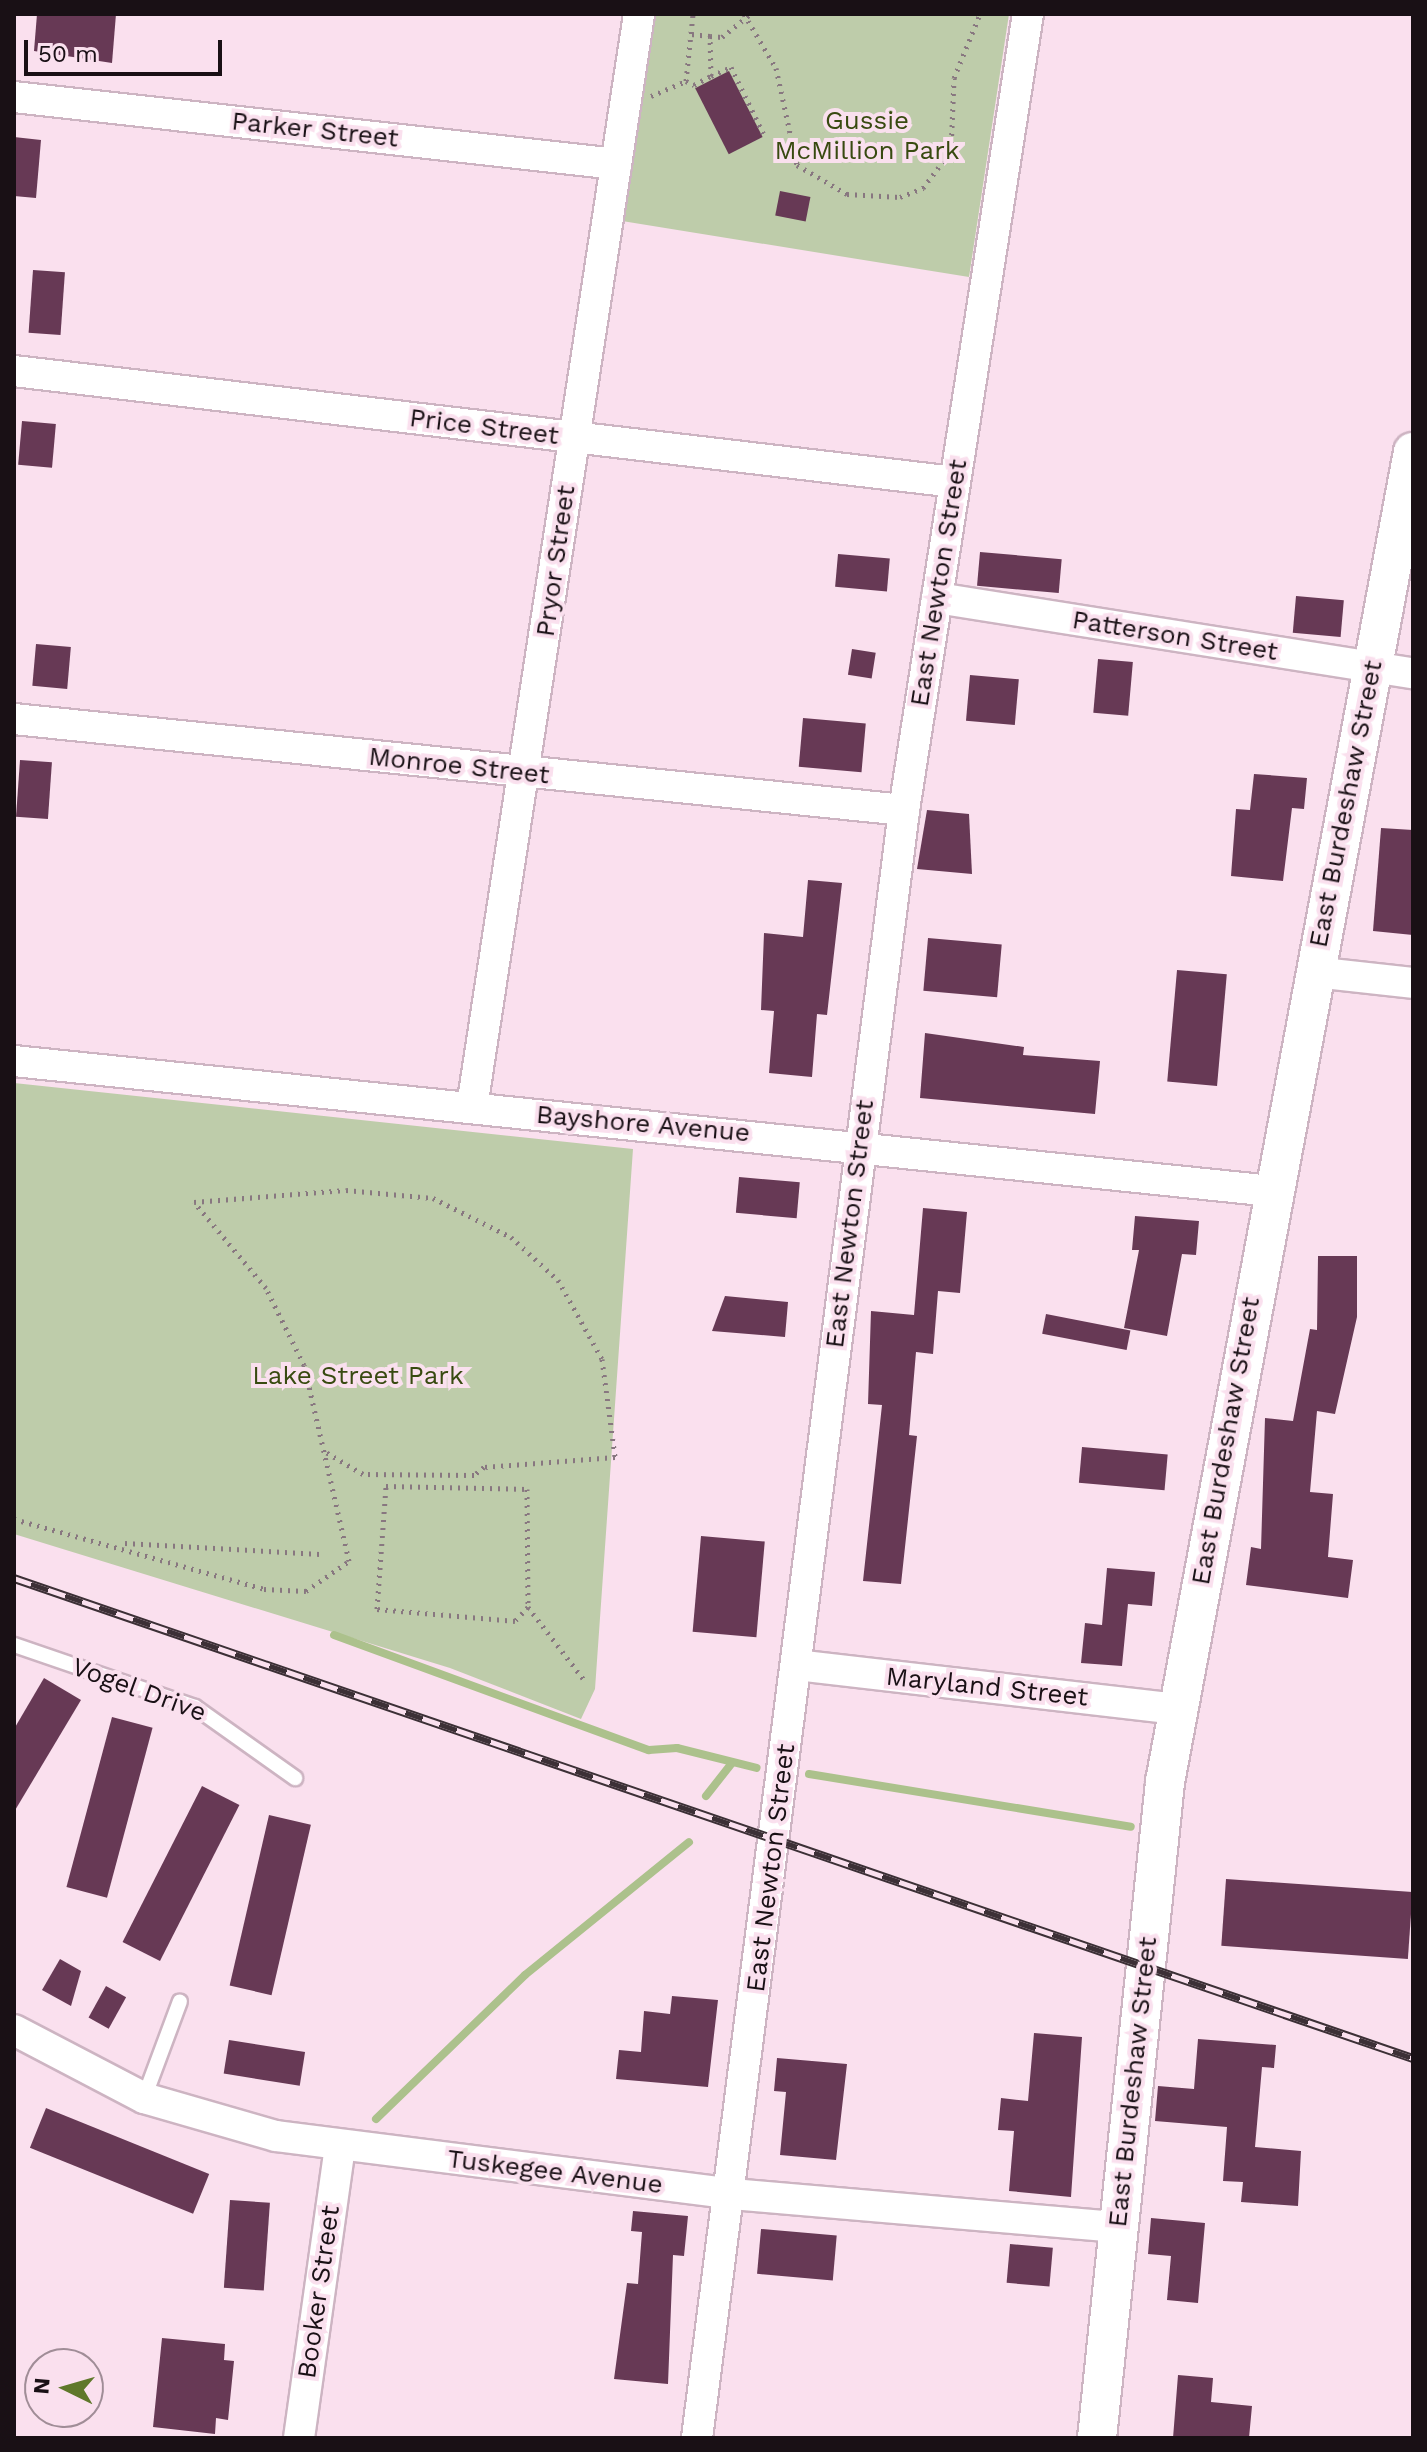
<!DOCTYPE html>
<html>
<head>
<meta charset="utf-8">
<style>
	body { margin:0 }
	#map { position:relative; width:1427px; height:2452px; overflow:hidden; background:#fae0ee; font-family:"Work Sans",sans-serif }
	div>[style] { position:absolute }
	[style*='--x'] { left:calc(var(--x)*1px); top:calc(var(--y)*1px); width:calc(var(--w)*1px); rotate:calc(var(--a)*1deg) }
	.green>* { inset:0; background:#beccaa }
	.stream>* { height:8px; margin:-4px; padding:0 4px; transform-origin:4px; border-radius:4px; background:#acc18c }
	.building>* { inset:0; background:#673955; transform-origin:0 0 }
	.path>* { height:5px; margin-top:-2.5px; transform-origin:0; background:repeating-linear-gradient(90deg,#887780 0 2px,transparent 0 8px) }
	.roads { filter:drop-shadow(2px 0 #cdb4c2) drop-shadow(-2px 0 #cdb4c2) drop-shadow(0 2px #cdb4c2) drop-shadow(0 -2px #cdb4c2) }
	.service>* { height:14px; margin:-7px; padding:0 7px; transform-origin:7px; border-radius:7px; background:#fff }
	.minor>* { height:30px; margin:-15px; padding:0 15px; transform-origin:15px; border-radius:15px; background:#fff }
	.tertiary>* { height:38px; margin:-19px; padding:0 19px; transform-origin:19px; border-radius:19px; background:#fff }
	.rail>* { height:9px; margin-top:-4.5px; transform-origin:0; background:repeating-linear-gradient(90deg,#fae0ee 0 18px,#3c3036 0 36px); box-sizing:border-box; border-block:2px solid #3c3036 }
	span { translate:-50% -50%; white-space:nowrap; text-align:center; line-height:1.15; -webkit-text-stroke:8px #fae0ee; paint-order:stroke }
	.park-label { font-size:26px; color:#384a10 }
	.street-label { font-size:26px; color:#191015 }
	.frame { position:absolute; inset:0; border:16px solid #191015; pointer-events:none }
	.north { position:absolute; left:24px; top:2348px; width:80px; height:80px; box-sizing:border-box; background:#fae0ee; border:2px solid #a08d97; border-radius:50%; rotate:275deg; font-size:22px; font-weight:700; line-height:32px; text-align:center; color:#191015 }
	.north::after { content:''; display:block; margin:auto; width:28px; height:36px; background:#5f782a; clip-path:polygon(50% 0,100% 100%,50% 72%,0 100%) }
	.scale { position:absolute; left:24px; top:40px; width:198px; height:36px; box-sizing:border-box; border:4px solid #191015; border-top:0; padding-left:10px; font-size:24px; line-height:28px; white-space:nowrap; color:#191015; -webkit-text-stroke:6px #fae0ee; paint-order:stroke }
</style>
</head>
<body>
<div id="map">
	<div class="green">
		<div style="clip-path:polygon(654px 14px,1009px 14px,969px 277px,622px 221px)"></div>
		<div style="clip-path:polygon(14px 1083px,633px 1149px,595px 1689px,581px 1719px,450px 1668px,14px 1534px)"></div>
	</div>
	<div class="stream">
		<div style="--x:334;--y:1635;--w:335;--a:20.1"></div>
		<div style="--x:649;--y:1750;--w:28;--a:-4"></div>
		<div style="--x:677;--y:1748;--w:82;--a:14"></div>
		<div style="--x:809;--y:1774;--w:326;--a:9.3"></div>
		<div style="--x:706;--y:1796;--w:42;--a:-51.8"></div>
		<div style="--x:376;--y:2119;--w:207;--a:-44"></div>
		<div style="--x:525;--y:1975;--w:211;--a:-39"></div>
	</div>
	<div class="building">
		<div style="clip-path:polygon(37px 14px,116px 14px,112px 63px,34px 51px)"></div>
		<div style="left:729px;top:71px;width:74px;height:38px;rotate:63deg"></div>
		<div style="clip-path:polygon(14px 137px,41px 140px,36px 198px,14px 196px)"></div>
		<div style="left:780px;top:191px;width:31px;height:25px;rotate:11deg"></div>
		<div style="left:33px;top:270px;width:32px;height:63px;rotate:4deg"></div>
		<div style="left:22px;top:421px;width:34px;height:44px;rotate:5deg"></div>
		<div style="left:980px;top:552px;width:82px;height:34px;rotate:5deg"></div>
		<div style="left:838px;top:554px;width:52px;height:33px;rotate:5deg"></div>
		<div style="left:1296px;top:596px;width:48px;height:37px;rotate:5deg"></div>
		<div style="left:36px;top:644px;width:35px;height:42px;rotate:5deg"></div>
		<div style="left:852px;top:649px;width:24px;height:26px;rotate:9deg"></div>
		<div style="left:1098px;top:659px;width:35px;height:54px;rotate:5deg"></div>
		<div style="left:970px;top:675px;width:49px;height:46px;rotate:5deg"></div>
		<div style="left:803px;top:718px;width:63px;height:49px;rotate:5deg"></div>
		<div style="left:20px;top:760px;width:32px;height:57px;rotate:4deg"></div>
		<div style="clip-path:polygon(1254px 774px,1307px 778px,1304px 809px,1292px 808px,1283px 881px,1231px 876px,1236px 809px,1250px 810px)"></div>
		<div style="clip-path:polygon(927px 810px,969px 814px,972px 874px,917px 869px)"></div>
		<div style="clip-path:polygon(1381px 828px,1413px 830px,1413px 935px,1373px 931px)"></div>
		<div style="clip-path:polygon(808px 880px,842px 883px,827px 1015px,817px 1014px,812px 1077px,769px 1073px,774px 1011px,761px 1010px,764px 933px,803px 937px)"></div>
		<div style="left:928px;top:938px;width:74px;height:53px;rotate:5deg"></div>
		<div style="left:1177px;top:970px;width:50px;height:112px;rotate:5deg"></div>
		<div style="clip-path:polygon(925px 1033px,1024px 1047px,1023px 1055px,1100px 1061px,1095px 1114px,920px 1098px)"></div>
		<div style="left:739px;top:1177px;width:61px;height:36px;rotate:5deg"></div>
		<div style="clip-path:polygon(923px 1208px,967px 1212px,960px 1293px,938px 1291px,933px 1354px,916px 1352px,909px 1435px,917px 1436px,901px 1584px,863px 1581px,882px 1405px,868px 1404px,871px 1311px,914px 1315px)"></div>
		<div style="clip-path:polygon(1135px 1216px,1199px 1221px,1196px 1255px,1182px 1254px,1167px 1336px,1124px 1328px,1139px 1250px,1132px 1250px)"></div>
		<div style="clip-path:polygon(1318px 1256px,1357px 1256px,1357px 1317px,1335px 1414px,1317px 1411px,1310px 1492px,1333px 1494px,1328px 1557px,1353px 1560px,1348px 1598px,1246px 1585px,1251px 1547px,1261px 1549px,1265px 1418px,1293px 1421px,1310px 1329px,1317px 1330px)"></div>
		<div style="clip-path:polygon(725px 1296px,788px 1302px,785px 1337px,712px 1331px)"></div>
		<div style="left:1046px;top:1314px;width:86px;height:20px;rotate:11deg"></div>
		<div style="left:1082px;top:1447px;width:86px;height:36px;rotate:5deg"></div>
		<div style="left:701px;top:1536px;width:64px;height:96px;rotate:5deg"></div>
		<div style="clip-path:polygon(1107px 1568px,1155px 1572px,1152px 1606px,1128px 1604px,1122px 1666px,1081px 1663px,1085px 1623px,1102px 1625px)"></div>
		<div style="clip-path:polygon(44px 1678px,81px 1700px,14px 1812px,14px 1729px)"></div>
		<div style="left:112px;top:1717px;width:42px;height:176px;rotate:15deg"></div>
		<div style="left:202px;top:1786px;width:42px;height:175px;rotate:27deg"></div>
		<div style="left:269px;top:1815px;width:43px;height:175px;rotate:13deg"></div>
		<div style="left:1226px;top:1879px;width:187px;height:67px;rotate:4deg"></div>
		<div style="clip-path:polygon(60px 1959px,81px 1971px,71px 2006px,42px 1990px)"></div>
		<div style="left:106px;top:1986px;width:23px;height:36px;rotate:29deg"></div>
		<div style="clip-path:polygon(672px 1996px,718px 2000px,708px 2087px,616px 2079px,619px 2050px,641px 2052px,644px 2011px,670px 2014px)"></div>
		<div style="clip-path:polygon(1034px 2033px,1082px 2037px,1071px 2197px,1009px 2191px,1014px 2131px,998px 2130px,1001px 2098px,1028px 2101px)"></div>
		<div style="clip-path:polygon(1198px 2039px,1276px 2045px,1274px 2068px,1262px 2067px,1255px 2147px,1301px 2151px,1298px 2206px,1241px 2202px,1243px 2182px,1223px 2181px,1227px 2127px,1155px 2121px,1158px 2086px,1194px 2089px)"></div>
		<div style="left:229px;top:2040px;width:77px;height:34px;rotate:9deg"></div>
		<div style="clip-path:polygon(777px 2058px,847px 2064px,836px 2160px,780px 2155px,786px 2092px,774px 2091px)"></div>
		<div style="left:46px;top:2108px;width:176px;height:43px;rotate:22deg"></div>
		<div style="left:230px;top:2200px;width:40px;height:88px;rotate:4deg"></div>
		<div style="clip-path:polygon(633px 2211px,688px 2216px,684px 2256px,673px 2255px,668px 2384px,614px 2379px,627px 2283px,638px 2284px,642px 2232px,631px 2231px)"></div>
		<div style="clip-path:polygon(1151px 2218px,1205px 2223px,1198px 2303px,1167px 2300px,1171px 2256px,1148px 2254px)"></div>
		<div style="left:761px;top:2229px;width:76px;height:45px;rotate:5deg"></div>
		<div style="left:1010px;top:2244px;width:43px;height:39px;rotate:5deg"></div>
		<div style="clip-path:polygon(162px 2338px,225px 2344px,224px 2360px,234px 2361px,228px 2420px,216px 2418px,215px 2434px,153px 2427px)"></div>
		<div style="clip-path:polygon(1178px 2375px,1213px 2378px,1211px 2402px,1252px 2406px,1249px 2438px,1173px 2438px)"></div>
	</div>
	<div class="path">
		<div style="--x:744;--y:14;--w:63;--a:59.3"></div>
		<div style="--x:776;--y:68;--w:99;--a:77.8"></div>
		<div style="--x:797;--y:165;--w:58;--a:30.1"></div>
		<div style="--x:847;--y:194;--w:53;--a:3.2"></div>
		<div style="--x:900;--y:197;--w:25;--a:-21"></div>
		<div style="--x:923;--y:188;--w:46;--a:-52.9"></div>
		<div style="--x:951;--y:151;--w:73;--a:-87.6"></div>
		<div style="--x:954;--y:78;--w:69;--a:-67.9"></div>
		<div style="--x:710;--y:36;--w:12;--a:5"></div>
		<div style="--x:722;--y:37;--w:36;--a:-39"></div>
		<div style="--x:711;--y:76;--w:22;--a:-24"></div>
		<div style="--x:731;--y:67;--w:78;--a:64.1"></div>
		<div style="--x:686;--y:81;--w:9;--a:27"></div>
		<div style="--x:694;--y:85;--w:19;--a:-28"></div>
		<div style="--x:711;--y:76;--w:40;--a:-91.4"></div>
		<div style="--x:710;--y:36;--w:19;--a:-174"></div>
		<div style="--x:651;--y:96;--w:38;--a:-23"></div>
		<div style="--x:686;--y:81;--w:67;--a:-84"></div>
		<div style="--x:14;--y:1519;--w:260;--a:15.6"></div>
		<div style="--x:264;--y:1589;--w:42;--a:2.7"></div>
		<div style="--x:306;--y:1591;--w:52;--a:-34.9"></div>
		<div style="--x:349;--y:1561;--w:201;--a:-102.9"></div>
		<div style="--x:304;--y:1365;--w:86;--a:-116.3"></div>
		<div style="--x:266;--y:1288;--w:112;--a:-129.9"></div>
		<div style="--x:194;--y:1202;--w:152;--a:-4.5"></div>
		<div style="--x:346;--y:1190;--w:87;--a:5.3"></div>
		<div style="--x:433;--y:1198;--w:87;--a:26.6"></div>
		<div style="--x:511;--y:1237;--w:64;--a:42.5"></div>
		<div style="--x:558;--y:1280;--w:90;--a:60.9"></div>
		<div style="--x:602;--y:1359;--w:99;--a:82.4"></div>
		<div style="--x:615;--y:1457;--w:131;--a:175.6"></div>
		<div style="--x:484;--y:1467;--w:13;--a:141"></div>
		<div style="--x:474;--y:1475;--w:111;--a:-179.5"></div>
		<div style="--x:363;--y:1474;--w:43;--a:-149.3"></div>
		<div style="--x:125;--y:1543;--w:195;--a:3.2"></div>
		<div style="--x:528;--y:1607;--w:19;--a:133"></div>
		<div style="--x:515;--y:1621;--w:139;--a:-175"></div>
		<div style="--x:377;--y:1609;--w:123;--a:-85.8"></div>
		<div style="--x:386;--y:1486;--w:141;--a:1.2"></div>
		<div style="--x:527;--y:1489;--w:118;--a:89.5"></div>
		<div style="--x:528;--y:1607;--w:93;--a:52.4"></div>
	</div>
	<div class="roads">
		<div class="service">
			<div style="--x:14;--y:1645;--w:191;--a:18.9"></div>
			<div style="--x:195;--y:1707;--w:123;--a:35.4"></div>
			<div style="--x:144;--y:2098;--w:103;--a:-69.6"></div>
		</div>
		<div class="minor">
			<div style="--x:14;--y:97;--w:606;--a:6.35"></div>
			<div style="--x:14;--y:371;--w:947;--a:6.73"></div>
			<div style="--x:937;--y:598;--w:482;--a:9"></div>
			<div style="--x:14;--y:719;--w:895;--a:5.84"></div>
			<div style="--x:1314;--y:972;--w:100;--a:6.3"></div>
			<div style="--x:14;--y:1061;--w:1264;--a:5.9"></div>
			<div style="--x:472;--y:1107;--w:1106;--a:-81.31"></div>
			<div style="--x:797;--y:1665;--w:383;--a:6.6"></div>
			<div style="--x:14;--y:2030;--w:147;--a:27.6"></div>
			<div style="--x:144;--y:2098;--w:137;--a:16.1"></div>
			<div style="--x:276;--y:2136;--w:460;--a:7.2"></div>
			<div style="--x:732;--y:2194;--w:387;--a:4.9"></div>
			<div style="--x:299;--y:2438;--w:296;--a:-82"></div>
			<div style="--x:697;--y:2438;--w:1641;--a:-82.75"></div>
			<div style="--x:904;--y:810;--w:806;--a:-81.15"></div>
		</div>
		<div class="tertiary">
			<div style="--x:1097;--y:2438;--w:660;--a:-84.08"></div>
			<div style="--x:1165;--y:1782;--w:1353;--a:-79.44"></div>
		</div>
	</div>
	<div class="rail">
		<div style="--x:14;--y:1578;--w:1479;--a:18.94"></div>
	</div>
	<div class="park-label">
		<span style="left:867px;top:136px">Gussie<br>McMillion Park</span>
		<span style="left:358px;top:1376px">Lake Street Park</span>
	</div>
	<div class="street-label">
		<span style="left:315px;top:130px;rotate:6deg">Parker Street</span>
		<span style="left:484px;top:427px;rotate:7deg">Price Street</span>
		<span style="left:556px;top:561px;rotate:-82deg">Pryor Street</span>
		<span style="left:939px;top:583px;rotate:-81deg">East Newton Street</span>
		<span style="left:1175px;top:636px;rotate:9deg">Patterson Street</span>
		<span style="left:459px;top:766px;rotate:6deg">Monroe Street</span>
		<span style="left:1346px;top:804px;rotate:-79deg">East Burdeshaw Street</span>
		<span style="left:643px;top:1124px;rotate:5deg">Bayshore Avenue</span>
		<span style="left:850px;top:1224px;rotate:-83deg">East Newton Street</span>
		<span style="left:1226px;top:1441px;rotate:-80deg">East Burdeshaw Street</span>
		<span style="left:987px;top:1687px;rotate:6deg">Maryland Street</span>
		<span style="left:139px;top:1690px;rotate:20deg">Vogel Drive</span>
		<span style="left:771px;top:1868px;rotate:-83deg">East Newton Street</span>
		<span style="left:1133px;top:2082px;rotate:-84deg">East Burdeshaw Street</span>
		<span style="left:555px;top:2172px;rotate:7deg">Tuskegee Avenue</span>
		<span style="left:319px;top:2292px;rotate:-82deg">Booker Street</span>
	</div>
	<div class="frame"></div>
	<div class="north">N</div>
	<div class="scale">50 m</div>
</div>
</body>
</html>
